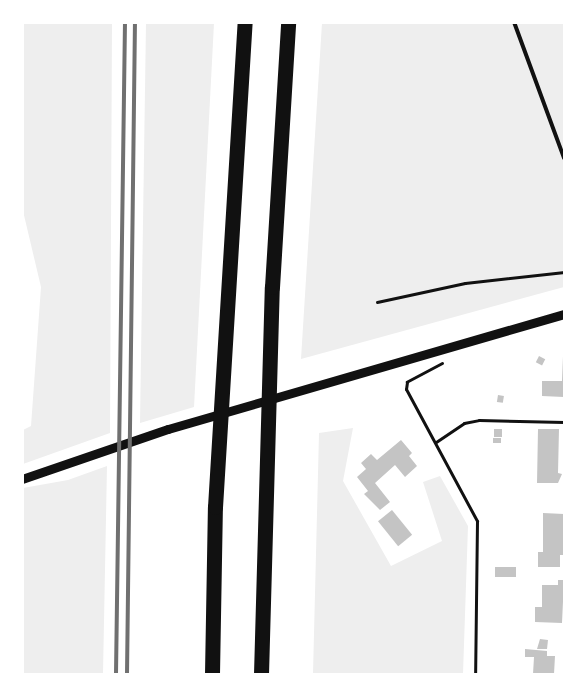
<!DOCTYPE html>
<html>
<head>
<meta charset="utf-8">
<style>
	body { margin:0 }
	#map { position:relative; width:587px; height:697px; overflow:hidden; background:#fff; font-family:"Fira Sans Condensed",sans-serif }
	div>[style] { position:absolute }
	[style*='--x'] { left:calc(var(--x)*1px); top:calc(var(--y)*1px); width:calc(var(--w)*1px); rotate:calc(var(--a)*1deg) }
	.green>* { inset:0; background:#eee }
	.building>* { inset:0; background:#c4c4c4; transform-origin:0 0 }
	.path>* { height:3px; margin:-1.5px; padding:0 1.5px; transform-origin:1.5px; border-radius:1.5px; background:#111 }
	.service>* { height:4px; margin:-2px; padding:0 2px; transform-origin:2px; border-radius:2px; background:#111 }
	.tertiary>* { height:9px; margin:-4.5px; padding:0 4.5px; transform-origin:4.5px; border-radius:4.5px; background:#111 }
	.motorway>* { height:15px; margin:-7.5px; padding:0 7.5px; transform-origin:7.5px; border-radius:7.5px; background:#111 }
	.rail>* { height:4px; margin:-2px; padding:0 2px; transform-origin:2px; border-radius:2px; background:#707070 }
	span { translate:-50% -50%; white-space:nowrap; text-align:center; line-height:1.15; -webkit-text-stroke:4px #fff; paint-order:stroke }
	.frame { position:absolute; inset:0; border:24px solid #fff; pointer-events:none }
</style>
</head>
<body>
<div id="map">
	<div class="green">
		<div style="clip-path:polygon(23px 22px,112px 23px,110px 433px,23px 464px,23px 430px,31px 426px,41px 287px,23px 211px)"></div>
		<div style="clip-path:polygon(146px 23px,214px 23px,194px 407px,140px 423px)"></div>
		<div style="clip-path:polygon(322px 23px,564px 23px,564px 287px,301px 359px)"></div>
		<div style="clip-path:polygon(353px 428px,343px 481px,391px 566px,442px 541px,423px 482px,440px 476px,468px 526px,463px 674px,313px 674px,319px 433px)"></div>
		<div style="clip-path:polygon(107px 466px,103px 674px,24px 674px,23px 488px,68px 480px)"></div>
	</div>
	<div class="building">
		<div style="left:539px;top:356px;width:7px;height:7px;rotate:27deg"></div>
		<div style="clip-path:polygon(563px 356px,564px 397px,542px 396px,542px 381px,562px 381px)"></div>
		<div style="left:498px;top:395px;width:6px;height:7px;rotate:9deg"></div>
		<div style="left:494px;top:429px;width:8px;height:8px"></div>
		<div style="clip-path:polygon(538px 429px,559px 429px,558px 473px,562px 474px,558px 483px,537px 483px)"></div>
		<div style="left:493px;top:438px;width:8px;height:5px"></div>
		<div style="clip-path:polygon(401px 440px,412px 453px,409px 456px,417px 466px,405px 477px,395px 465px,375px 483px,390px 502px,380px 510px,364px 494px,368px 491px,357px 477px,366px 469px,361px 463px,371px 454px,377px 460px)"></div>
		<div style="left:392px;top:510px;width:32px;height:18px;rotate:51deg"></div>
		<div style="clip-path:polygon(543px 513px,564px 514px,564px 555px,560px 555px,560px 567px,538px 567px,538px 552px,543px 552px)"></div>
		<div style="left:495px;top:567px;width:21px;height:10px"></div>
		<div style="clip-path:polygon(558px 580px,564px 580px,562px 623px,535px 622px,535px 607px,542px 607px,542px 585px,558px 585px)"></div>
		<div style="clip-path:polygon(540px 639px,548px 640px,547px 649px,537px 649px)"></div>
		<div style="clip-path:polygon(525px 649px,547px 651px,547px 656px,555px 656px,554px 674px,533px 674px,534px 657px,525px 657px)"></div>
	</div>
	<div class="path">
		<div style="--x:377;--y:302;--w:90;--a:-12.2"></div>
		<div style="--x:465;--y:283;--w:100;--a:-6.3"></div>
		<div style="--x:442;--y:363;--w:40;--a:152"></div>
		<div style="--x:407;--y:382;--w:7;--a:98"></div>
		<div style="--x:406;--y:389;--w:150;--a:61.7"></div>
		<div style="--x:477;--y:521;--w:153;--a:90.7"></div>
		<div style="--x:436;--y:442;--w:34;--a:-34"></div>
		<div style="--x:464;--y:423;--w:15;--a:-11"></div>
		<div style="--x:479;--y:420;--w:85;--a:1.3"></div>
	</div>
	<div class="service">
		<div style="--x:514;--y:22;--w:145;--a:69.8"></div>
	</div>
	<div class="tertiary">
		<div style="--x:22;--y:479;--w:154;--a:-18.9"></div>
		<div style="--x:168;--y:429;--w:412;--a:-16.2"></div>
	</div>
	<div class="motorway">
		<div style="--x:212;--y:674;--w:167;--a:-89"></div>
		<div style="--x:215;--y:507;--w:486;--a:-86.5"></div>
		<div style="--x:261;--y:674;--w:387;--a:-88.4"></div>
		<div style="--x:272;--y:287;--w:265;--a:-86.5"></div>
	</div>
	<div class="rail">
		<div style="--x:116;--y:674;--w:652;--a:-89.21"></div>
		<div style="--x:127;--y:674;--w:652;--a:-89.3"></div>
	</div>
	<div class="frame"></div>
</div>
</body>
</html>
